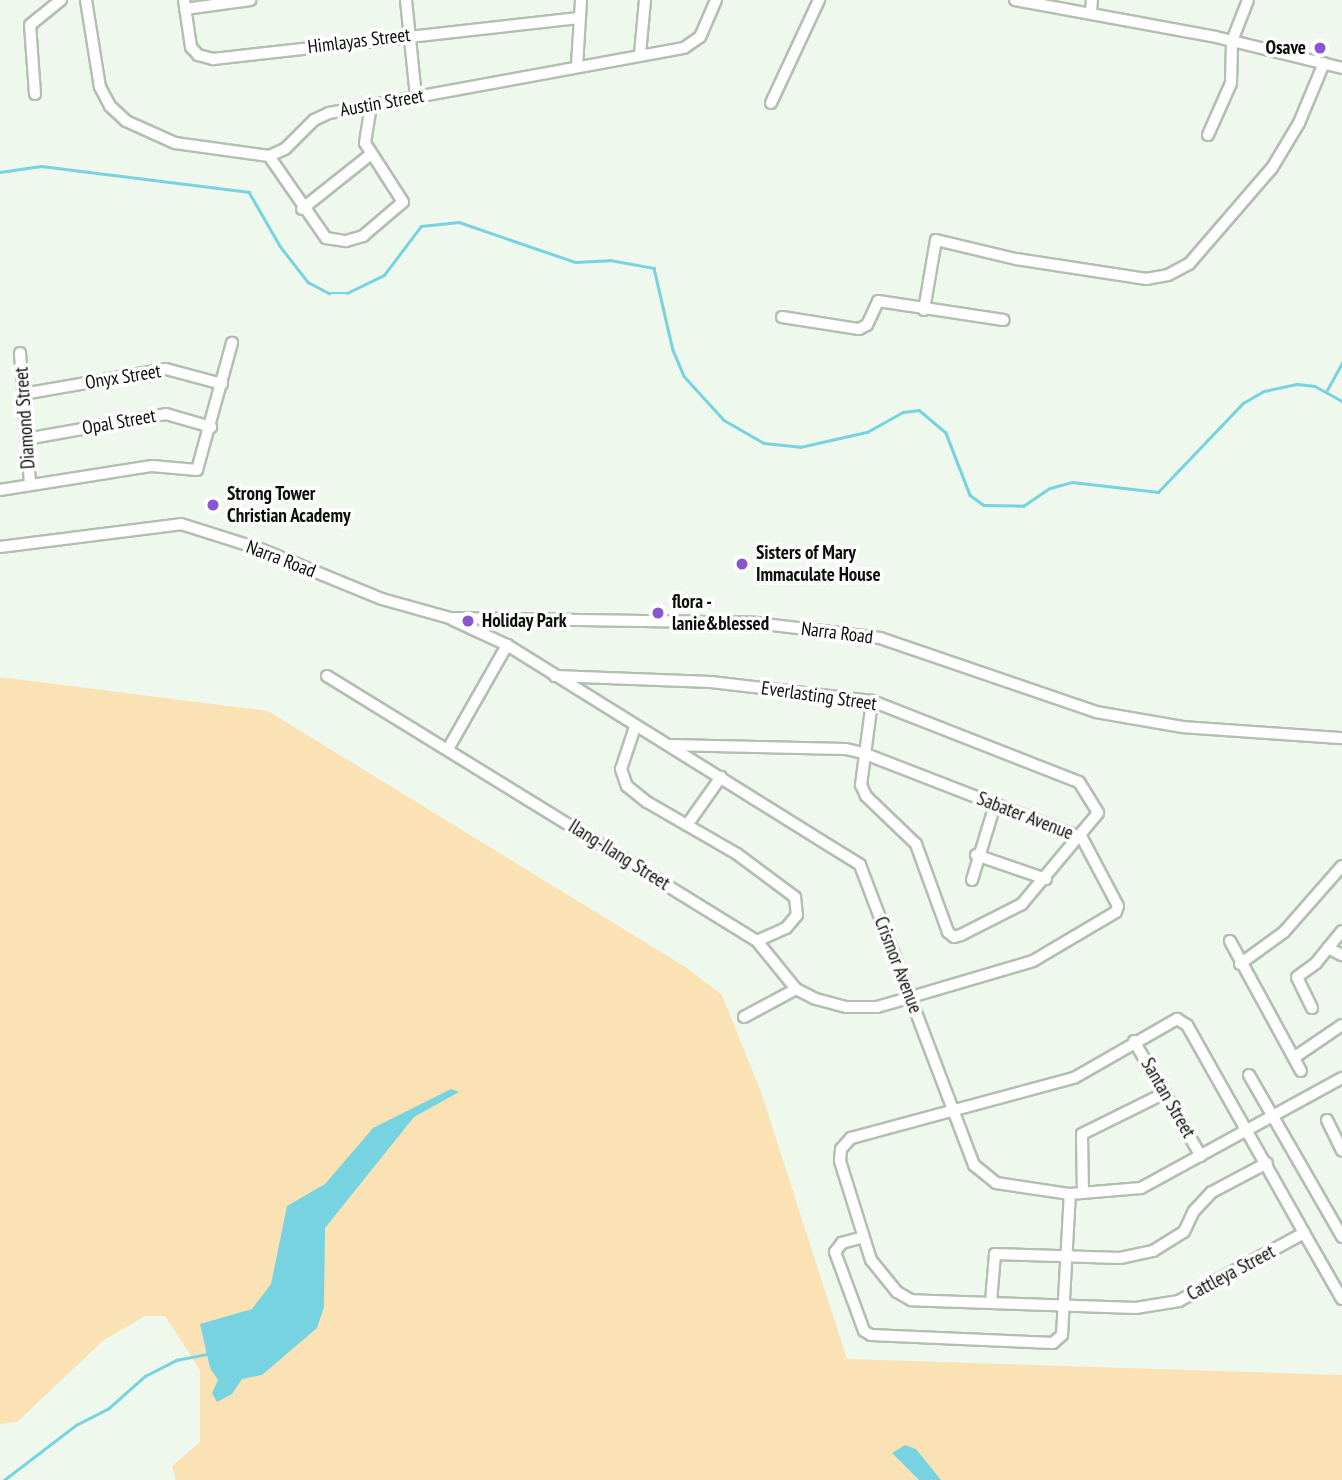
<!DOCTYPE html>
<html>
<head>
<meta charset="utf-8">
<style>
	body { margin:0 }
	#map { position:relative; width:1342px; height:1480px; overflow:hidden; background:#eef8ed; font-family:"PT Sans Narrow",sans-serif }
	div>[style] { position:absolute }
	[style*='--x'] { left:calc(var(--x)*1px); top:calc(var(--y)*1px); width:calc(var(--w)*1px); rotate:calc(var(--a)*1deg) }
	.green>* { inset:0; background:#fbe2b5 }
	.water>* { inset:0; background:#77d3df }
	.stream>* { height:2.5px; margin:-1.25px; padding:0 1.25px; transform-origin:1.25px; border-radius:1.25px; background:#77d3df }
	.roads { filter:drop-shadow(2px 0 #b4beb3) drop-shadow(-2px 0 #b4beb3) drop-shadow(0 2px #b4beb3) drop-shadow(0 -2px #b4beb3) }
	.minor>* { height:10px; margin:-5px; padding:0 5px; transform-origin:5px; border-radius:5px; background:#fff }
	.dots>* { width:19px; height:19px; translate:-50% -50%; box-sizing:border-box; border:4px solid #fff; border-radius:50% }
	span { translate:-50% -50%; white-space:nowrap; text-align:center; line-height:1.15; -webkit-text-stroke:7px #fff; paint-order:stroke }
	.street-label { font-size:19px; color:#0b0e0a }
	.poi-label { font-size:19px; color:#0b0e0a; font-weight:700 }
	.right { translate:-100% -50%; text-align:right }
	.left { translate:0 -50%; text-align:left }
</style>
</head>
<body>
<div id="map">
	<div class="green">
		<div style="clip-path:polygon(0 677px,268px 711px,687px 968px,722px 995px,761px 1092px,847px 1359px,1342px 1375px,1342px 1480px,176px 1480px,172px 1466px,200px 1442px,200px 1370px,165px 1316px,145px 1316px,104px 1340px,17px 1422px,0 1424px)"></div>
	</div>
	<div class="water">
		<div style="clip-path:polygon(451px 1089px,459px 1092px,414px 1117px,325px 1228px,324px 1307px,317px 1328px,262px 1375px,242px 1379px,232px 1394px,217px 1402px,212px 1393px,218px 1380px,210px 1368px,200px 1324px,252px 1309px,271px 1284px,287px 1206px,325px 1184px,373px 1128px)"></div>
		<div style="clip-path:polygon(905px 1445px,916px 1449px,941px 1480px,919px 1480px,892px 1453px)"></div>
	</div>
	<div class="stream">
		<div style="--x:0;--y:172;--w:41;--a:-8.3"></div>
		<div style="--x:41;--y:166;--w:210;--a:7.1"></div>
		<div style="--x:249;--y:192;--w:62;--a:60.1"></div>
		<div style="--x:280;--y:246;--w:46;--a:52.1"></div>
		<div style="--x:308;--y:282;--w:24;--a:28"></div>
		<div style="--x:329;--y:293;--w:18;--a:0"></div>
		<div style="--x:347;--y:293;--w:41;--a:-25.9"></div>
		<div style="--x:384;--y:275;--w:61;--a:-52.9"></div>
		<div style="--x:421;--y:226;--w:38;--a:-6"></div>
		<div style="--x:459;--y:222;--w:123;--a:19"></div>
		<div style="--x:575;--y:262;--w:35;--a:-3"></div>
		<div style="--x:610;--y:260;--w:45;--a:10.3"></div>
		<div style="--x:654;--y:268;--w:84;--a:77"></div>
		<div style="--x:673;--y:350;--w:28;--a:67"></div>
		<div style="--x:684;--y:376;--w:59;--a:47.7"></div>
		<div style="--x:724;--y:420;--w:46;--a:29.9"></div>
		<div style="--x:764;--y:443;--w:36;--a:6"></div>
		<div style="--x:800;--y:447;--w:69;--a:-12.6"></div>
		<div style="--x:867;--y:432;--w:41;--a:-29.1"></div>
		<div style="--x:903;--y:412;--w:16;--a:-7"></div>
		<div style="--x:919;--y:410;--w:35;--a:40"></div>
		<div style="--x:946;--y:433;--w:66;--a:68.8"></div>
		<div style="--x:970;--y:495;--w:17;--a:36"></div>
		<div style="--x:984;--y:505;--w:39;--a:1"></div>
		<div style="--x:1023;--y:506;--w:32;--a:-34"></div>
		<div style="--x:1050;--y:488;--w:23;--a:-15"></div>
		<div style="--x:1072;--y:482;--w:87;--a:6.6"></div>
		<div style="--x:1158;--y:492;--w:123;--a:-46.3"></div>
		<div style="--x:1243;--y:403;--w:24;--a:-30"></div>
		<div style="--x:1264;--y:391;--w:34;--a:-12"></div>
		<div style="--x:1297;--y:384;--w:18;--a:6"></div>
		<div style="--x:1315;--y:386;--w:31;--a:29"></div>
		<div style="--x:1327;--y:390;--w:31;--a:-61"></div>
		<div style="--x:4;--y:1480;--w:91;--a:-37.4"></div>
		<div style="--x:76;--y:1425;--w:37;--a:-27"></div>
		<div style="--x:109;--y:1408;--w:48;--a:-41.6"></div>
		<div style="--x:145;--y:1376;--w:35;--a:-27"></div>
		<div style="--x:176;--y:1360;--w:33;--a:-11"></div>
	</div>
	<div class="roads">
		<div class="minor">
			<div style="--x:86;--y:0;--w:88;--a:80.9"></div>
			<div style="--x:100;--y:87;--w:21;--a:62"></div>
			<div style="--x:110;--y:106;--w:22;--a:43"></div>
			<div style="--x:126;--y:121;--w:54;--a:24.2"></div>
			<div style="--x:175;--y:143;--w:95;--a:7.9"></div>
			<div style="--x:269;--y:156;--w:17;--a:-24"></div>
			<div style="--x:285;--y:149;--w:41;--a:-45"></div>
			<div style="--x:314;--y:120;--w:17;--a:-25"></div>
			<div style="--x:329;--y:113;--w:361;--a:-10.4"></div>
			<div style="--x:684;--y:48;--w:19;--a:-35"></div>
			<div style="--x:700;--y:37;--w:40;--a:-66.6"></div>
			<div style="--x:184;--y:0;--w:48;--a:81.5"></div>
			<div style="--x:191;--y:47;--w:11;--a:49"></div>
			<div style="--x:198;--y:55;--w:16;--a:15"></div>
			<div style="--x:213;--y:59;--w:368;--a:-6.4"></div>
			<div style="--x:406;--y:0;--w:98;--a:84.1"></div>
			<div style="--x:1015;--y:0;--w:204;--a:10.4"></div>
			<div style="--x:1216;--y:37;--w:130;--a:13.8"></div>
			<div style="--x:185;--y:9;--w:66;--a:-7.9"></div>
			<div style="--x:1091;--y:11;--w:11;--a:-85"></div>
			<div style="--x:640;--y:54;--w:54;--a:-84.7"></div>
			<div style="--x:577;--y:66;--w:66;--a:-86.5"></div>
			<div style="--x:35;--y:94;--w:69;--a:-94.1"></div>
			<div style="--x:30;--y:25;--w:40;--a:-39"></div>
			<div style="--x:771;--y:103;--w:114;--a:-65"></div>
			<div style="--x:1208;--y:135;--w:57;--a:-66.1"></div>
			<div style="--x:1231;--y:83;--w:42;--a:-88.6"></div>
			<div style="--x:1232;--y:41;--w:44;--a:-68.7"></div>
			<div style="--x:269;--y:156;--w:100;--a:55.2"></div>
			<div style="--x:326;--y:238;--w:20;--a:9"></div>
			<div style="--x:346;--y:241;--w:18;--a:-16"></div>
			<div style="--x:363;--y:236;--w:52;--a:-40.4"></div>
			<div style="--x:403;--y:202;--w:70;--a:-122.8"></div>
			<div style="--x:365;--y:143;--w:38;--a:-81"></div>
			<div style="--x:302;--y:209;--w:87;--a:-38.5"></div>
			<div style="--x:924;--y:310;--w:71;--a:-80.3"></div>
			<div style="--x:936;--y:240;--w:82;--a:13.4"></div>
			<div style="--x:1016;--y:259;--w:132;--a:8.7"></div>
			<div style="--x:1146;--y:279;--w:22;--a:-10"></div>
			<div style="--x:1168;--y:275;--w:24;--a:-28"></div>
			<div style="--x:1189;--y:264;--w:127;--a:-49.2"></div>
			<div style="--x:1272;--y:168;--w:52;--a:-59"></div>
			<div style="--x:1299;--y:123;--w:65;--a:-67.4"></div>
			<div style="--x:782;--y:317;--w:78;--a:8.9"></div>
			<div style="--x:859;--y:329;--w:9;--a:-27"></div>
			<div style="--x:867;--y:325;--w:26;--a:-65"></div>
			<div style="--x:878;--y:301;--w:127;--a:8.6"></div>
			<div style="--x:20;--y:353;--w:130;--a:85.6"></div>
			<div style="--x:23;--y:394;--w:145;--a:-9.9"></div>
			<div style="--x:166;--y:369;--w:58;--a:15"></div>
			<div style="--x:26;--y:439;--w:142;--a:-10.1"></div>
			<div style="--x:166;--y:414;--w:47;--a:16.1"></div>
			<div style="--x:0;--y:490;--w:154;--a:-9"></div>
			<div style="--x:152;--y:466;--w:45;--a:5.1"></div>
			<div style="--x:197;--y:470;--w:132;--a:-74.6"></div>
			<div style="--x:0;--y:547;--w:182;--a:-7.2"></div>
			<div style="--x:181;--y:524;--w:83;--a:17.6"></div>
			<div style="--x:260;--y:549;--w:132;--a:22.3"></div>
			<div style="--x:382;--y:599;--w:71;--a:15.6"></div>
			<div style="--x:450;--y:618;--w:306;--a:0.9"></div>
			<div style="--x:756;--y:623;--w:125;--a:6.9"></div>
			<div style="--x:880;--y:638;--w:228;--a:18.9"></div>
			<div style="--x:1096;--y:712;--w:88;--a:9.8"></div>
			<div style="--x:1183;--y:727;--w:159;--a:4"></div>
			<div style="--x:453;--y:620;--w:60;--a:24.8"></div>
			<div style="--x:507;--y:645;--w:416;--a:31.9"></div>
			<div style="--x:860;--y:865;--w:321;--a:69.2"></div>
			<div style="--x:974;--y:1165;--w:28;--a:39"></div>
			<div style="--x:996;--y:1183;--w:75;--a:8.5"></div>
			<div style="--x:1070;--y:1194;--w:71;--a:-4.8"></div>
			<div style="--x:1141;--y:1188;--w:229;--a:-28.7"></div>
			<div style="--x:327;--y:676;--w:505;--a:31.64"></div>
			<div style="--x:757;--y:941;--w:62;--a:50.9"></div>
			<div style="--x:796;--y:989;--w:22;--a:27"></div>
			<div style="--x:816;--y:999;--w:31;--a:15"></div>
			<div style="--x:846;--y:1007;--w:31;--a:0"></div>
			<div style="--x:877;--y:1007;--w:35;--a:-16"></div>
			<div style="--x:911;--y:997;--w:127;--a:-16.4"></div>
			<div style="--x:1033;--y:961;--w:96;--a:-30.6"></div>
			<div style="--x:1116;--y:912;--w:6;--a:-72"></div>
			<div style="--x:1118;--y:906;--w:77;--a:-117.9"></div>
			<div style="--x:1082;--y:838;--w:235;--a:-158.8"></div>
			<div style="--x:863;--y:753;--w:18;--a:-167"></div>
			<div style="--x:845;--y:749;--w:176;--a:-178.7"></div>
			<div style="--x:555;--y:676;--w:156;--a:2.2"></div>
			<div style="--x:711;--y:682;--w:162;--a:6.7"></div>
			<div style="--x:872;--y:701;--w:222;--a:21.4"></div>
			<div style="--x:1079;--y:782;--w:36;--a:58"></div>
			<div style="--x:1098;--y:813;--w:119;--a:129.9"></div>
			<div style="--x:1022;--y:904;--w:68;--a:153.1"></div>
			<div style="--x:961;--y:935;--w:7;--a:164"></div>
			<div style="--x:954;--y:937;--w:8;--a:-140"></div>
			<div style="--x:948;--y:932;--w:94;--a:-110"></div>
			<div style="--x:916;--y:844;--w:69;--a:-136.2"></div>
			<div style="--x:866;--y:796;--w:12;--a:-114"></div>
			<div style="--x:861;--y:785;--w:85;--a:-82.5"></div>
			<div style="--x:635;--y:727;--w:44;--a:108.4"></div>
			<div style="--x:621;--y:769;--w:18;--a:71"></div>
			<div style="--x:627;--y:786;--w:26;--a:39"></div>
			<div style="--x:647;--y:802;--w:104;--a:30"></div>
			<div style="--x:737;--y:854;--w:72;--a:36.6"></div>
			<div style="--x:795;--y:897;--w:18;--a:84"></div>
			<div style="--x:797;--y:915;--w:17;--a:130"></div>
			<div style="--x:786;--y:928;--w:32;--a:156"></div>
			<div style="--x:448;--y:749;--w:120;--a:-60.4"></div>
			<div style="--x:687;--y:825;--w:59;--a:-54.7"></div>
			<div style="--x:976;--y:855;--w:74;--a:18.9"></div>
			<div style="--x:972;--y:880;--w:78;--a:-73"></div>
			<div style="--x:1230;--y:941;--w:148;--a:61.4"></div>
			<div style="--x:1328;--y:948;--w:16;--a:27"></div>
			<div style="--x:1240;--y:964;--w:54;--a:-36"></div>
			<div style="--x:1284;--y:932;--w:88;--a:-48.7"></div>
			<div style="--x:1312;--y:1008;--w:34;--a:-116"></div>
			<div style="--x:1297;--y:977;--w:24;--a:-36"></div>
			<div style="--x:1316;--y:963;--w:41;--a:-50.9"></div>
			<div style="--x:744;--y:1017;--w:59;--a:-28.3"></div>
			<div style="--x:1177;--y:1019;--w:12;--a:31"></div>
			<div style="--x:1187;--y:1025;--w:239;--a:60.6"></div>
			<div style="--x:1304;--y:1233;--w:142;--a:151.5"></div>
			<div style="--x:1179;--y:1301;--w:44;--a:170.8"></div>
			<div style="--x:1136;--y:1308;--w:225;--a:-178"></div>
			<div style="--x:911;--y:1300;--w:16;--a:-150"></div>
			<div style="--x:897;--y:1292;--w:41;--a:-129.1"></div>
			<div style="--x:871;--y:1260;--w:104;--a:-107.4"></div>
			<div style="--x:840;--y:1161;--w:12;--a:-85"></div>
			<div style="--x:841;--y:1149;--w:15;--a:-48"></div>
			<div style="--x:851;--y:1138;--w:231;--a:-15.1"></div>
			<div style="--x:1074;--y:1078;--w:119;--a:-29.8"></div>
			<div style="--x:1134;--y:1041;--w:133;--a:59.8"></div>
			<div style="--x:1295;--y:1057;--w:57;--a:-34.2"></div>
			<div style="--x:1249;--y:1075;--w:187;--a:60.1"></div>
			<div style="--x:1327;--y:1120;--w:34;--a:64"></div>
			<div style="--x:1083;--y:1193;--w:59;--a:-91"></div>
			<div style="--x:1082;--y:1134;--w:93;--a:-26.3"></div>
			<div style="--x:1304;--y:1233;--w:76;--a:60.1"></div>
			<div style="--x:864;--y:1237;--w:23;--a:165"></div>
			<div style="--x:842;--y:1243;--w:11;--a:128"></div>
			<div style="--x:835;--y:1252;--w:84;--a:69.8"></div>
			<div style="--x:864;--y:1331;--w:8;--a:30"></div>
			<div style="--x:871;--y:1335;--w:182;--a:2.5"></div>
			<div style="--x:1053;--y:1343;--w:12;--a:-42"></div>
			<div style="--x:1062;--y:1335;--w:141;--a:-86.8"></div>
			<div style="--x:991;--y:1302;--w:48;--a:-85.2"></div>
			<div style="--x:995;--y:1254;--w:125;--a:1.8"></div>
			<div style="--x:1120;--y:1258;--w:34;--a:-12"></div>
			<div style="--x:1153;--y:1251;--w:36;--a:-32"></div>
			<div style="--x:1184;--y:1232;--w:23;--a:-65"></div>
			<div style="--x:1194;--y:1211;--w:26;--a:-47"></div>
			<div style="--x:1212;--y:1192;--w:62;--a:-27.8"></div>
		</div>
	</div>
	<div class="dots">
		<div style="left:1320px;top:48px;background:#8856ce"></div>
		<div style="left:213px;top:505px;background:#8856ce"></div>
		<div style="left:742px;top:564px;background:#8856ce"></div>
		<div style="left:658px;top:613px;background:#8856ce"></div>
		<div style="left:468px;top:621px;background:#8856ce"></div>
	</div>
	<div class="street-label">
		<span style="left:359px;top:41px;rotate:-7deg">Himlayas Street</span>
		<span style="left:382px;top:103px;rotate:-10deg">Austin Street</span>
		<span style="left:123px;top:377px;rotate:-9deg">Onyx Street</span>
		<span style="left:25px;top:418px;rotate:-94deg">Diamond Street</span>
		<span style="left:119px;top:422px;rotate:-10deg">Opal Street</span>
		<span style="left:281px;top:559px;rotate:21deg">Narra Road</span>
		<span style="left:837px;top:633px;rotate:7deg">Narra Road</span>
		<span style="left:819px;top:696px;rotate:8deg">Everlasting Street</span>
		<span style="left:1025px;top:816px;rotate:21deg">Sabater Avenue</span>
		<span style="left:619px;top:855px;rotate:32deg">Ilang-Ilang Street</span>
		<span style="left:898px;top:965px;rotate:69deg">Crismor Avenue</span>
		<span style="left:1168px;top:1098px;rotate:60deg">Santan Street</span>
		<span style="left:1231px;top:1273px;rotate:-28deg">Cattleya Street</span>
	</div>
	<div class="poi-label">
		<span class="right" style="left:1306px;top:48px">Osave</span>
		<span class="left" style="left:227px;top:505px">Strong Tower<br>Christian Academy</span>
		<span class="left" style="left:756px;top:564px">Sisters of Mary<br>Immaculate House</span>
		<span class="left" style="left:672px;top:613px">flora -<br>lanie&amp;blessed</span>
		<span class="left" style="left:482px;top:621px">Holiday Park</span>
	</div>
</div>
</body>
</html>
